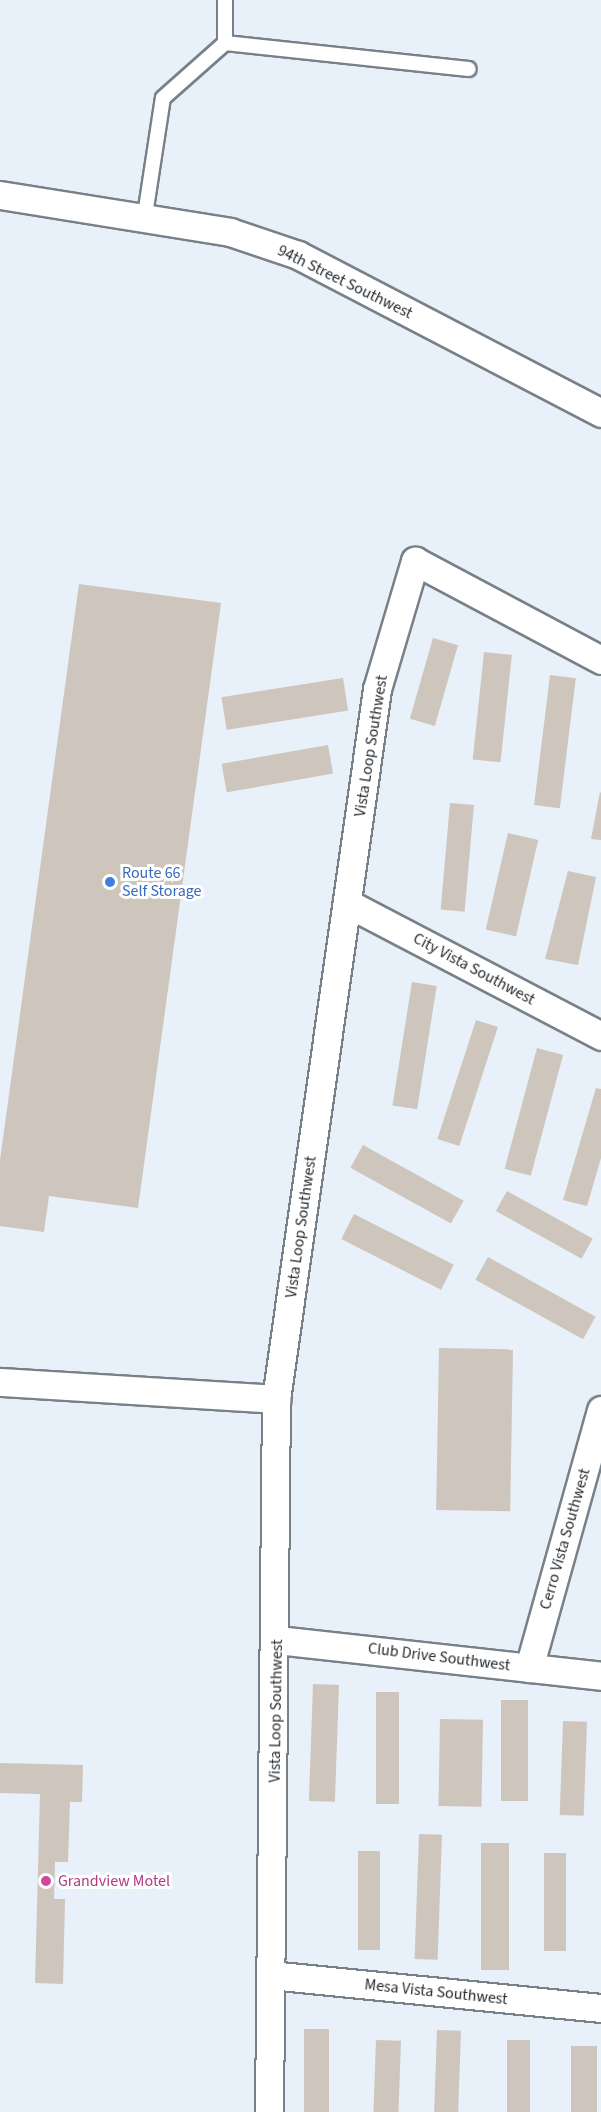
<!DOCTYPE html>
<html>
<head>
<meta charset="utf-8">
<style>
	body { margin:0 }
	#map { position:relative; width:601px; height:2112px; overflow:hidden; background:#e8f0f9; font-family:"Source Sans 3",sans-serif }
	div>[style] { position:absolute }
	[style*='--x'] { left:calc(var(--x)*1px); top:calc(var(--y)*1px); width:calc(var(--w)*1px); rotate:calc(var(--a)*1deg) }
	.building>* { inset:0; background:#cec5bd; transform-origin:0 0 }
	.roads { filter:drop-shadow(2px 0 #788088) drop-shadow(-2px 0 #788088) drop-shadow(0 2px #788088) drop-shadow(0 -2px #788088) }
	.service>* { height:14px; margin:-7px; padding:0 7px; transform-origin:7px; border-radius:7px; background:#fff }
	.minor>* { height:27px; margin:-13.5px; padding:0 13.5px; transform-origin:13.5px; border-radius:13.5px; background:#fff }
	.dots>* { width:16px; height:16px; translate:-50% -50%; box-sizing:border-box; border:3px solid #fff; border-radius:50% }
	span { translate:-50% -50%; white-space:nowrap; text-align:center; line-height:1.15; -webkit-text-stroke:6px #fff; paint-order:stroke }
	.street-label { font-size:16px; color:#262a2d }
	.shop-label { font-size:16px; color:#366cbe }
	.left { translate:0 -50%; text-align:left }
	.hotel-label { font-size:16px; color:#b23c85 }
</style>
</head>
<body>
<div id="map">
	<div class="building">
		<div style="clip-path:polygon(79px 584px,221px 603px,138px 1208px,49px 1196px,44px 1232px,0 1226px,0 1160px)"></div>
		<div style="left:433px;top:638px;width:26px;height:84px;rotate:16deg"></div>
		<div style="left:484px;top:652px;width:28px;height:108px;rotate:6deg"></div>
		<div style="left:550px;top:675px;width:26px;height:131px;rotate:7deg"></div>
		<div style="left:343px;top:678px;width:33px;height:123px;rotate:81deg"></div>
		<div style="left:328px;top:745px;width:29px;height:108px;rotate:80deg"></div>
		<div style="clip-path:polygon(600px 792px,601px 793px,601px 840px,591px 839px)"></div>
		<div style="left:450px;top:803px;width:24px;height:107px;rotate:5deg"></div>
		<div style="left:508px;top:833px;width:31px;height:99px;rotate:13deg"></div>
		<div style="clip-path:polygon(568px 871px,596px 877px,578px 965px,545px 959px)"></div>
		<div style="left:412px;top:982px;width:25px;height:125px;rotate:9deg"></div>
		<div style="left:476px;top:1020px;width:23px;height:125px;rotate:18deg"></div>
		<div style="left:537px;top:1048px;width:27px;height:125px;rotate:15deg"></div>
		<div style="clip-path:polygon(596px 1088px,601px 1089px,601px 1158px,587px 1206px,563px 1200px)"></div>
		<div style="left:363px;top:1145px;width:115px;height:26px;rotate:29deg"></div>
		<div style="left:507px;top:1191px;width:98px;height:23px;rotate:29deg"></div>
		<div style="left:354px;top:1214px;width:112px;height:28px;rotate:27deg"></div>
		<div style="left:488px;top:1257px;width:123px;height:26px;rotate:29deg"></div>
		<div style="left:439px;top:1348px;width:74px;height:162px;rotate:1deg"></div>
		<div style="left:313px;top:1684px;width:26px;height:117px;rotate:2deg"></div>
		<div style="left:376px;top:1692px;width:23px;height:112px"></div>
		<div style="left:501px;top:1700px;width:27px;height:101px"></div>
		<div style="left:440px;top:1719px;width:43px;height:87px;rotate:1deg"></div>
		<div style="left:563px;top:1721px;width:24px;height:94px;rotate:2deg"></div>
		<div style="clip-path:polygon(0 1763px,83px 1765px,82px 1802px,70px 1802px,68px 1862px,55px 1862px,54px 1899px,65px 1899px,63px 1984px,35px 1983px,40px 1794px,0 1793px)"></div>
		<div style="left:419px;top:1834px;width:23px;height:125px;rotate:2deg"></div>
		<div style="left:481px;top:1843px;width:28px;height:127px"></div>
		<div style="left:358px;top:1851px;width:22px;height:99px"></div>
		<div style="left:544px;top:1853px;width:22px;height:98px"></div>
		<div style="left:304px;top:2029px;width:25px;height:83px"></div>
		<div style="left:437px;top:2030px;width:24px;height:82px;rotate:2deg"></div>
		<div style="left:376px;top:2040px;width:25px;height:72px;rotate:2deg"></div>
		<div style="left:507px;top:2040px;width:23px;height:72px"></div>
		<div style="left:571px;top:2046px;width:26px;height:66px"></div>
	</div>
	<div class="roads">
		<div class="service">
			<div style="--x:225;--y:43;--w:245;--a:6.1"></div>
			<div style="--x:145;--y:215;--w:118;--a:-81.3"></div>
			<div style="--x:163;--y:98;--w:83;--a:-41.6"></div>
			<div style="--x:225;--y:43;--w:43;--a:-90"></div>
		</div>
		<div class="minor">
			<div style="--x:0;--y:195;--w:233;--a:9.1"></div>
			<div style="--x:230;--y:232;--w:72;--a:18.7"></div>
			<div style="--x:298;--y:255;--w:342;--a:27.5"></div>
			<div style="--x:347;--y:903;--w:287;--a:27.6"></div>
			<div style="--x:0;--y:1382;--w:277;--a:3.5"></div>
			<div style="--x:277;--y:1640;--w:326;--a:6.3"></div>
			<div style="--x:529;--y:1668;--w:268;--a:-74.4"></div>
			<div style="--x:270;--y:1975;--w:333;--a:5.7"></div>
			<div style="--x:269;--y:2112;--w:713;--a:-89.44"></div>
			<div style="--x:276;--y:1399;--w:717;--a:-81.9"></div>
			<div style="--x:377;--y:689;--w:134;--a:-73.5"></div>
			<div style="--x:415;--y:561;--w:211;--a:28"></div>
		</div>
	</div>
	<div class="dots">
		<div style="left:110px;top:882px;background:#3f7fe0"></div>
		<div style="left:46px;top:1881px;background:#d1479c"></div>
	</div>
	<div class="street-label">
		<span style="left:345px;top:282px;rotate:26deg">94th Street Southwest</span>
		<span style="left:371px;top:746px;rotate:-81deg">Vista Loop Southwest</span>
		<span style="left:474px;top:969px;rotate:28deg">City Vista Southwest</span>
		<span style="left:301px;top:1227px;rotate:-82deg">Vista Loop Southwest</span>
		<span style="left:565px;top:1539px;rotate:-74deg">Cerro Vista Southwest</span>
		<span style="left:439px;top:1657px;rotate:7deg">Club Drive Southwest</span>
		<span style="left:276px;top:1711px;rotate:-89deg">Vista Loop Southwest</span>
		<span style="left:436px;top:1992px;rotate:6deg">Mesa Vista Southwest</span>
	</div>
	<div class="shop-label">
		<span class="left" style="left:122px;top:882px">Route 66<br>Self Storage</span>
	</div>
	<div class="hotel-label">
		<span class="left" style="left:58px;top:1881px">Grandview Motel</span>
	</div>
</div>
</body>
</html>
